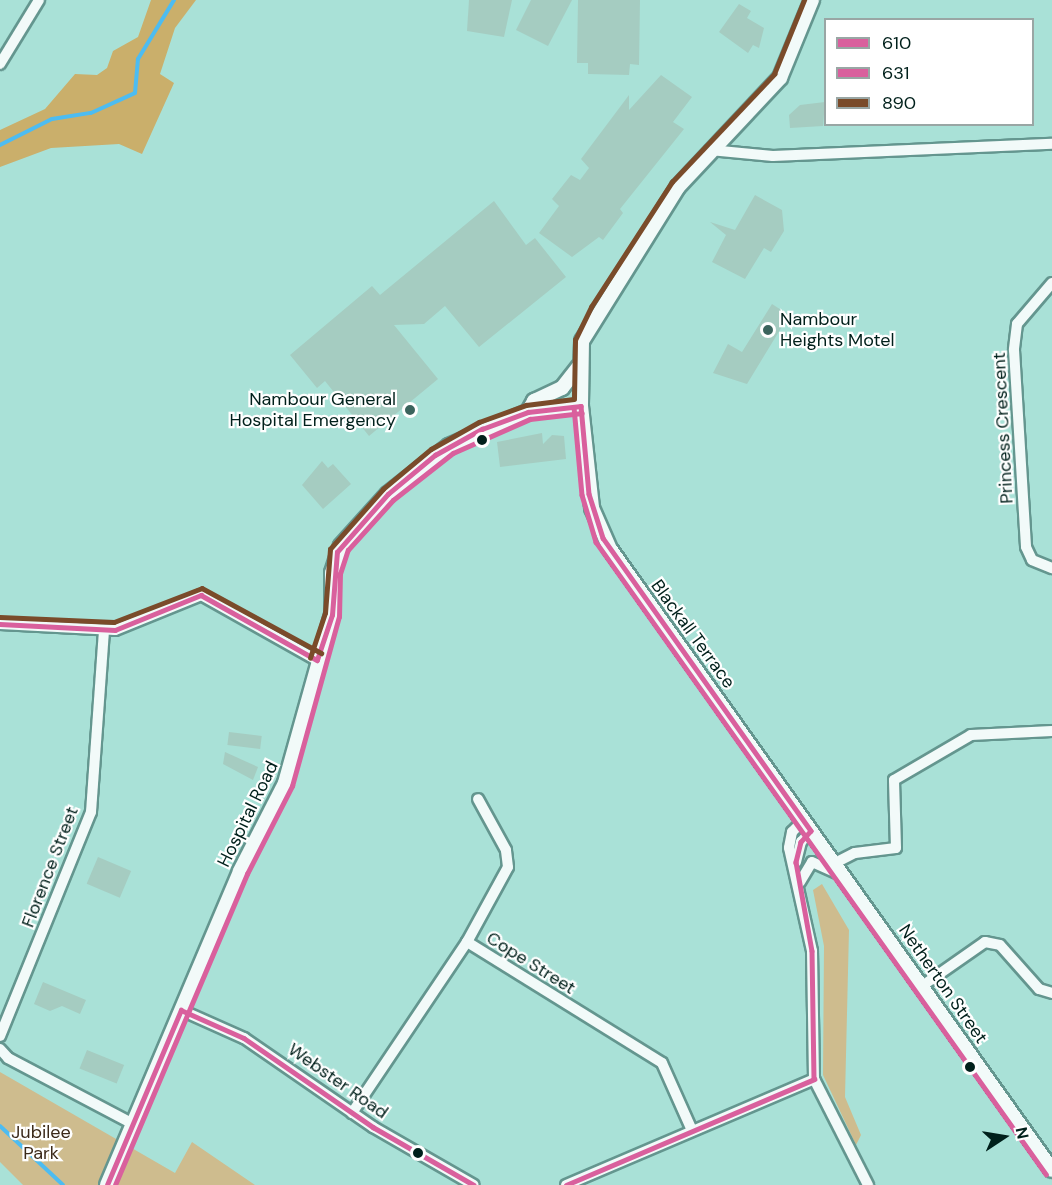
<!DOCTYPE html>
<html>
<head>
<meta charset="utf-8">
<style>
	body { margin:0 }
	#map { position:relative; width:1052px; height:1185px; overflow:hidden; background:#a9e1d7; font-family:"DM Sans",sans-serif }
	div>[style] { position:absolute }
	[style*='--x'] { left:calc(var(--x)*1px); top:calc(var(--y)*1px); width:calc(var(--w)*1px); rotate:calc(var(--a)*1deg) }
	.green>* { inset:0; background:#cebc8e }
	.forest>* { inset:0; background:#caaf6b }
	.stream>* { height:4px; margin:-2px; padding:0 2px; transform-origin:2px; border-radius:2px; background:#4dbcf1 }
	.building>* { inset:0; background:#a5ccc1; transform-origin:0 0 }
	.roads { filter:drop-shadow(2px 0 #64968f) drop-shadow(-2px 0 #64968f) drop-shadow(0 2px #64968f) drop-shadow(0 -2px #64968f) }
	.street>* { height:10px; margin:-5px; padding:0 5px; transform-origin:5px; border-radius:5px; background:#f2faf9 }
	.secondary>* { height:14px; margin:-7px; padding:0 7px; transform-origin:7px; border-radius:7px; background:#f2faf9 }
	.bus-1>* { height:4.5px; margin:-2.25px; padding:0 2.25px; transform-origin:2.25px; border-radius:2.25px; background:#d9609d }
	.bus-2>* { height:4.5px; margin:-2.25px; padding:0 2.25px; transform-origin:2.25px; border-radius:2.25px; background:#d9609d }
	.bus-3>* { height:4.5px; margin:-2.25px; padding:0 2.25px; transform-origin:2.25px; border-radius:2.25px; background:#7a4b2a }
	.dots>* { width:16px; height:16px; translate:-50% -50%; box-sizing:border-box; border:3px solid #fff; border-radius:50% }
	span { translate:-50% -50%; white-space:nowrap; text-align:center; line-height:1.15; -webkit-text-stroke:4.5px #fff; paint-order:stroke }
	.poi-label { font-size:18px; color:#00201b }
	.left { translate:0 -50%; text-align:left }
	.right { translate:-100% -50%; text-align:right }
	.street-label { font-size:18px; color:#00201b }
	.park-label { font-size:18px; color:#3b2919 }
	.legend { position:absolute; left:824px; top:18px; width:210px; height:108px; box-sizing:border-box; background:#fff; border:2px solid #99a6a4; margin:0; padding:8px 10px; list-style:none; font-size:18px; color:#00201b }
	.legend li { display:flex; align-items:center; gap:12px; height:30px }
	.legend b { width:30px; border:2px solid #99a6a4 }
	.north { position:absolute; left:974px; top:1107px; width:60px; height:60px; -webkit-text-stroke:4px #fff; paint-order:stroke; rotate:78deg; font-size:16px; font-weight:700; line-height:24px; text-align:center; color:#00201b }
	.north::after { content:''; display:block; margin:auto; width:21px; height:27px; background:#00201b; clip-path:polygon(50% 0,100% 100%,50% 72%,0 100%) }
</style>
</head>
<body>
<div id="map">
	<div class="green">
		<div style="clip-path:polygon(822px 884px,849px 930px,845px 1097px,861px 1135px,856px 1145px,823px 1075px,824px 946px,813px 890px)"></div>
		<div style="clip-path:polygon(0 1072px,175px 1173px,192px 1142px,255px 1185px,23px 1185px,0 1162px)"></div>
	</div>
	<div class="forest">
		<div style="clip-path:polygon(151px 0,196px 0,175px 28px,160px 74px,174px 83px,142px 154px,119px 144px,51px 148px,0 167px,0 130px,45px 109px,75px 74px,97px 75px,107px 68px,113px 51px,138px 37px)"></div>
	</div>
	<div class="stream">
		<div style="--x:0;--y:145;--w:58;--a:-26.6"></div>
		<div style="--x:52;--y:119;--w:39;--a:-9"></div>
		<div style="--x:91;--y:113;--w:48;--a:-24.4"></div>
		<div style="--x:135;--y:93;--w:34;--a:-85"></div>
		<div style="--x:138;--y:59;--w:69;--a:-58.6"></div>
		<div style="--x:0;--y:1126;--w:86;--a:43.1"></div>
	</div>
	<div class="building">
		<div style="clip-path:polygon(469px 0,512px 0,504px 37px,467px 31px)"></div>
		<div style="clip-path:polygon(531px 0,572px 0,548px 46px,516px 30px)"></div>
		<div style="clip-path:polygon(578px 0,640px 0,639px 65px,630px 64px,629px 75px,588px 74px,588px 63px,577px 63px)"></div>
		<div style="clip-path:polygon(739px 4px,751px 11px,747px 18px,764px 28px,759px 48px,753px 45px,748px 53px,719px 32px)"></div>
		<div style="clip-path:polygon(661px 75px,692px 97px,673px 122px,684px 129px,620px 209px,623px 213px,603px 240px,599px 237px,572px 257px,539px 233px,559px 206px,552px 199px,571px 175px,580px 180px,589px 168px,581px 159px,629px 95px,629px 110px)"></div>
		<div style="clip-path:polygon(825px 102px,823px 126px,790px 128px,789px 115px,800px 105px)"></div>
		<div style="clip-path:polygon(755px 195px,782px 210px,784px 231px,771px 252px,764px 248px,745px 279px,712px 262px,726px 235px,710px 222px,735px 230px)"></div>
		<div style="clip-path:polygon(494px 201px,526px 245px,535px 238px,566px 277px,479px 347px,445px 306px,424px 324px,394px 325px,438px 379px,369px 436px,325px 381px,317px 388px,290px 355px,372px 286px,380px 295px)"></div>
		<div style="clip-path:polygon(772px 304px,789px 315px,747px 384px,713px 373px,728px 344px,742px 352px)"></div>
		<div style="clip-path:polygon(542px 433px,543px 444px,552px 435px,564px 436px,566px 459px,500px 467px,497px 442px)"></div>
		<div style="clip-path:polygon(322px 461px,328px 468px,333px 464px,351px 484px,323px 509px,302px 485px)"></div>
		<div style="left:229px;top:732px;width:33px;height:13px;rotate:7deg"></div>
		<div style="clip-path:polygon(225px 752px,258px 767px,253px 780px,223px 764px)"></div>
		<div style="left:98px;top:857px;width:36px;height:29px;rotate:23deg"></div>
		<div style="clip-path:polygon(43px 982px,86px 1000px,80px 1014px,62px 1006px,50px 1011px,34px 1004px)"></div>
		<div style="left:87px;top:1050px;width:40px;height:20px;rotate:22deg"></div>
	</div>
	<div class="roads">
		<div class="street">
			<div style="--x:0;--y:64;--w:75;--a:-58.6"></div>
			<div style="--x:710;--y:150;--w:63;--a:5.4"></div>
			<div style="--x:773;--y:156;--w:279;--a:-2.5"></div>
			<div style="--x:1052;--y:283;--w:54;--a:130.5"></div>
			<div style="--x:1017;--y:324;--w:26;--a:97"></div>
			<div style="--x:1014;--y:350;--w:197;--a:86.5"></div>
			<div style="--x:1026;--y:547;--w:14;--a:65"></div>
			<div style="--x:1032;--y:560;--w:22;--a:22"></div>
			<div style="--x:0;--y:624;--w:115;--a:3"></div>
			<div style="--x:115;--y:630;--w:93;--a:-22.1"></div>
			<div style="--x:201;--y:595;--w:133;--a:29.3"></div>
			<div style="--x:804;--y:820;--w:17;--a:135"></div>
			<div style="--x:792;--y:832;--w:16;--a:101"></div>
			<div style="--x:789;--y:848;--w:106;--a:77.4"></div>
			<div style="--x:812;--y:951;--w:128;--a:89.1"></div>
			<div style="--x:814;--y:1079;--w:119;--a:63"></div>
			<div style="--x:796;--y:862;--w:21;--a:-76"></div>
			<div style="--x:801;--y:842;--w:15;--a:-48"></div>
			<div style="--x:835;--y:863;--w:22;--a:-27"></div>
			<div style="--x:855;--y:853;--w:41;--a:-7"></div>
			<div style="--x:896;--y:848;--w:68;--a:-91.7"></div>
			<div style="--x:894;--y:780;--w:89;--a:-30.3"></div>
			<div style="--x:971;--y:735;--w:81;--a:-2.8"></div>
			<div style="--x:800;--y:882;--w:23;--a:-59"></div>
			<div style="--x:812;--y:862;--w:27;--a:24"></div>
			<div style="--x:467;--y:942;--w:229;--a:31.8"></div>
			<div style="--x:662;--y:1063;--w:71;--a:66"></div>
			<div style="--x:922;--y:986;--w:77;--a:-34.9"></div>
			<div style="--x:985;--y:942;--w:15;--a:11"></div>
			<div style="--x:1000;--y:945;--w:59;--a:48.4"></div>
			<div style="--x:1039;--y:989;--w:14;--a:17"></div>
			<div style="--x:181;--y:1010;--w:69;--a:24"></div>
			<div style="--x:244;--y:1038;--w:157;--a:34.6"></div>
			<div style="--x:373;--y:1127;--w:116;--a:29.9"></div>
			<div style="--x:0;--y:1036;--w:242;--a:-67.9"></div>
			<div style="--x:91;--y:812;--w:182;--a:-85.9"></div>
			<div style="--x:0;--y:1049;--w:12;--a:48"></div>
			<div style="--x:8;--y:1058;--w:141;--a:27.8"></div>
			<div style="--x:352;--y:1113;--w:206;--a:-56.1"></div>
			<div style="--x:467;--y:942;--w:85;--a:-61.3"></div>
			<div style="--x:508;--y:867;--w:17;--a:-97"></div>
			<div style="--x:506;--y:850;--w:58;--a:-118.8"></div>
			<div style="--x:566;--y:1185;--w:270;--a:-23.1"></div>
		</div>
		<div class="secondary">
			<div style="--x:812;--y:0;--w:84;--a:112.3"></div>
			<div style="--x:780;--y:78;--w:149;--a:133.1"></div>
			<div style="--x:678;--y:187;--w:181;--a:121.9"></div>
			<div style="--x:582;--y:341;--w:65;--a:90.9"></div>
			<div style="--x:581;--y:406;--w:103;--a:83.8"></div>
			<div style="--x:592;--y:508;--w:45;--a:66.3"></div>
			<div style="--x:610;--y:549;--w:762;--a:54.56"></div>
			<div style="--x:528;--y:412;--w:13;--a:-61"></div>
			<div style="--x:534;--y:401;--w:31;--a:-25"></div>
			<div style="--x:562;--y:388;--w:28;--a:-52"></div>
			<div style="--x:107;--y:1185;--w:341;--a:-67"></div>
			<div style="--x:240;--y:871;--w:99;--a:-62.9"></div>
			<div style="--x:285;--y:783;--w:174;--a:-74.4"></div>
			<div style="--x:332;--y:615;--w:42;--a:-90"></div>
			<div style="--x:332;--y:573;--w:28;--a:-72"></div>
			<div style="--x:341;--y:546;--w:70;--a:-47.9"></div>
			<div style="--x:388;--y:494;--w:78;--a:-38.2"></div>
			<div style="--x:449;--y:446;--w:86;--a:-23.3"></div>
			<div style="--x:528;--y:412;--w:53;--a:-6.5"></div>
		</div>
	</div>
	<div class="bus-1">
		<div style="--x:581;--y:406;--w:88;--a:84.8"></div>
		<div style="--x:589;--y:494;--w:46;--a:72.3"></div>
		<div style="--x:603;--y:538;--w:359;--a:54.6"></div>
		<div style="--x:811;--y:831;--w:15;--a:132"></div>
		<div style="--x:801;--y:842;--w:21;--a:104"></div>
		<div style="--x:796;--y:862;--w:90;--a:79.8"></div>
		<div style="--x:812;--y:951;--w:128;--a:89.1"></div>
		<div style="--x:0;--y:624;--w:115;--a:3"></div>
		<div style="--x:115;--y:630;--w:93;--a:-22.1"></div>
		<div style="--x:201;--y:595;--w:133;--a:29.3"></div>
		<div style="--x:317;--y:660;--w:47;--a:-71.6"></div>
		<div style="--x:332;--y:615;--w:63;--a:-85.5"></div>
		<div style="--x:337;--y:552;--w:77;--a:-48.7"></div>
		<div style="--x:388;--y:494;--w:61;--a:-39.7"></div>
		<div style="--x:435;--y:455;--w:54;--a:-29"></div>
		<div style="--x:482;--y:429;--w:49;--a:-20.3"></div>
		<div style="--x:528;--y:412;--w:53;--a:-6.5"></div>
		<div style="--x:181;--y:1010;--w:69;--a:24"></div>
		<div style="--x:244;--y:1038;--w:157;--a:34.6"></div>
		<div style="--x:373;--y:1127;--w:116;--a:29.9"></div>
		<div style="--x:107;--y:1185;--w:190;--a:-67.1"></div>
		<div style="--x:566;--y:1185;--w:270;--a:-23.1"></div>
	</div>
	<div class="bus-2">
		<div style="--x:574;--y:407;--w:88;--a:84.8"></div>
		<div style="--x:582;--y:495;--w:49;--a:73.4"></div>
		<div style="--x:596;--y:542;--w:776;--a:54.55"></div>
		<div style="--x:115;--y:1185;--w:338;--a:-67"></div>
		<div style="--x:247;--y:874;--w:99;--a:-62.9"></div>
		<div style="--x:292;--y:786;--w:175;--a:-74.5"></div>
		<div style="--x:339;--y:617;--w:43;--a:-88.7"></div>
		<div style="--x:340;--y:574;--w:25;--a:-72"></div>
		<div style="--x:348;--y:550;--w:67;--a:-48"></div>
		<div style="--x:393;--y:500;--w:76;--a:-38.1"></div>
		<div style="--x:453;--y:453;--w:84;--a:-23.8"></div>
		<div style="--x:530;--y:419;--w:52;--a:-6.6"></div>
	</div>
	<div class="bus-3">
		<div style="--x:0;--y:617;--w:114;--a:2.5"></div>
		<div style="--x:114;--y:622;--w:94;--a:-21.1"></div>
		<div style="--x:202;--y:588;--w:136;--a:28.6"></div>
		<div style="--x:310;--y:658;--w:47;--a:-71.6"></div>
		<div style="--x:325;--y:613;--w:64;--a:-85.5"></div>
		<div style="--x:330;--y:549;--w:80;--a:-48.5"></div>
		<div style="--x:383;--y:489;--w:62;--a:-39.8"></div>
		<div style="--x:431;--y:449;--w:55;--a:-29.4"></div>
		<div style="--x:479;--y:422;--w:50;--a:-19.9"></div>
		<div style="--x:526;--y:405;--w:48;--a:-7.1"></div>
		<div style="--x:574;--y:399;--w:59;--a:-89"></div>
		<div style="--x:575;--y:340;--w:37;--a:-64"></div>
		<div style="--x:591;--y:307;--w:149;--a:-57.1"></div>
		<div style="--x:672;--y:182;--w:149;--a:-46.6"></div>
		<div style="--x:774;--y:74;--w:80;--a:-67.9"></div>
	</div>
	<div class="dots">
		<div style="left:768px;top:330px;background:#3b645d"></div>
		<div style="left:410px;top:410px;background:#3b645d"></div>
		<div style="left:482px;top:440px;background:#00201b"></div>
		<div style="left:970px;top:1067px;background:#00201b"></div>
		<div style="left:418px;top:1153px;background:#00201b"></div>
	</div>
	<div class="poi-label">
		<span class="left" style="left:780px;top:330px">Nambour<br>Heights Motel</span>
		<span class="right" style="left:396px;top:410px">Nambour General<br>Hospital Emergency</span>
	</div>
	<div class="street-label">
		<span style="left:1003px;top:428px;rotate:-93deg">Princess Crescent</span>
		<span style="left:693px;top:634px;rotate:54deg">Blackall Terrace</span>
		<span style="left:248px;top:814px;rotate:-64deg">Hospital Road</span>
		<span style="left:50px;top:867px;rotate:-69deg">Florence Street</span>
		<span style="left:531px;top:963px;rotate:32deg">Cope Street</span>
		<span style="left:943px;top:984px;rotate:55deg">Netherton Street</span>
		<span style="left:338px;top:1081px;rotate:35deg">Webster Road</span>
	</div>
	<div class="park-label">
		<span style="left:41px;top:1143px">Jubilee<br>Park</span>
	</div>
	<ul class="legend">
	<li><b style="height:8px;background:#d9609d"></b>610</li>
	<li><b style="height:8px;background:#d9609d"></b>631</li>
	<li><b style="height:8px;background:#7a4b2a"></b>890</li>
	</ul>
	<div class="north">N</div>
</div>
</body>
</html>
